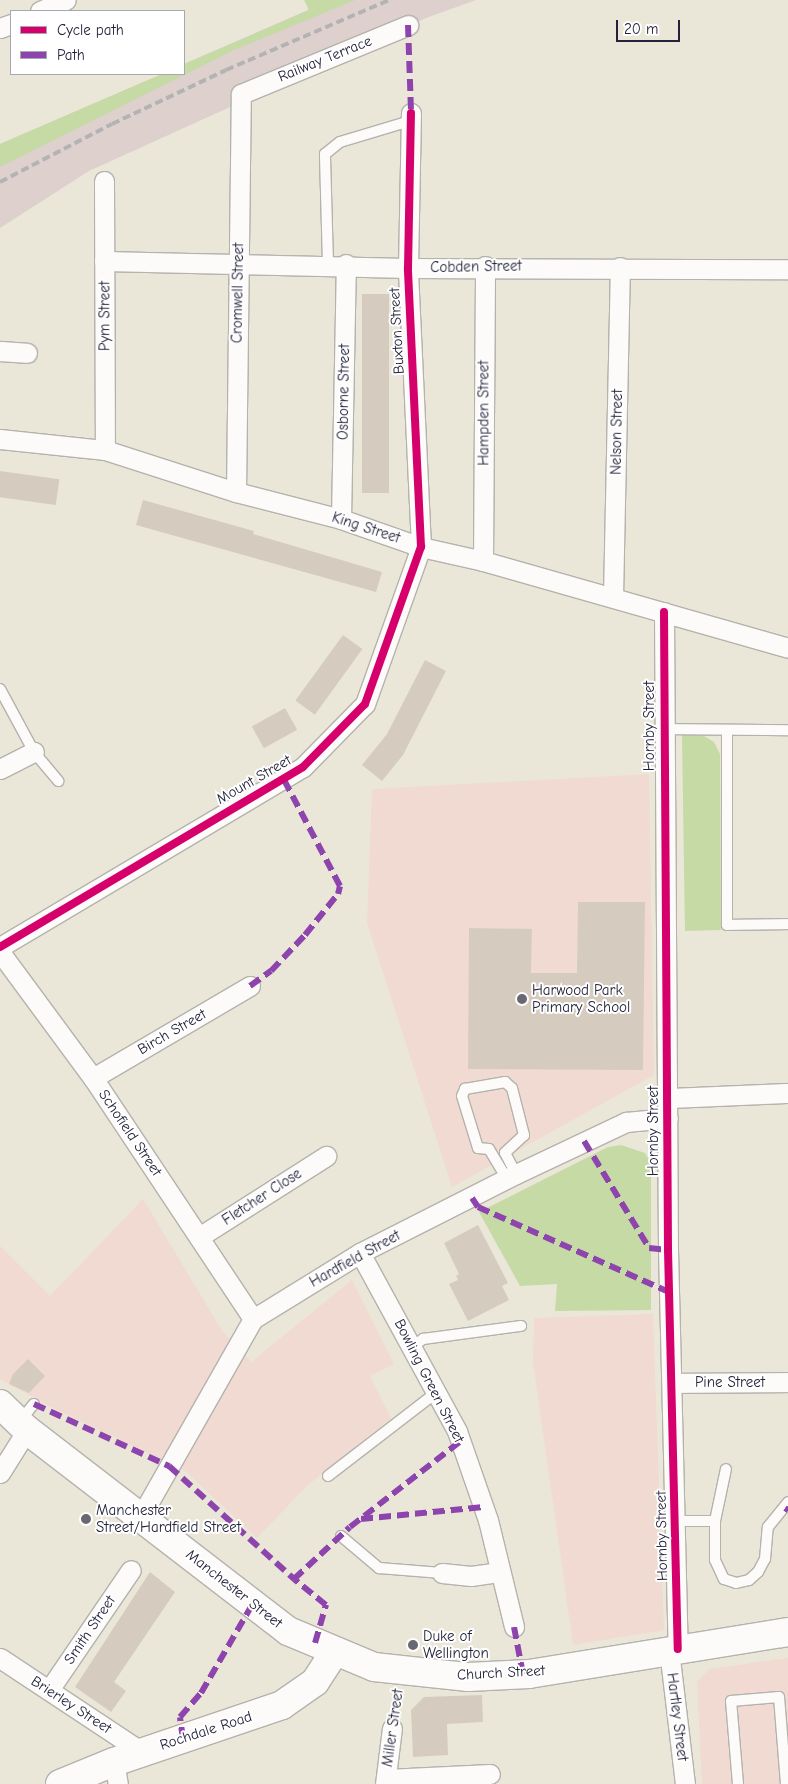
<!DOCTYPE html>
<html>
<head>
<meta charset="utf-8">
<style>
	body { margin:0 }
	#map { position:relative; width:788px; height:1784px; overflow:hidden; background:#eae7d9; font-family:"Comic Neue",sans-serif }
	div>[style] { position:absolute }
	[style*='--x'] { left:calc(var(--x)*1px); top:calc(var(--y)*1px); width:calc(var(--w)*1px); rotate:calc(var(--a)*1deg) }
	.built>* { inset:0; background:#f1dad2 }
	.industrial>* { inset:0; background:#ddd0cd }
	.green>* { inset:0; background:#c5daa5 }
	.building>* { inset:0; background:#d5ccbf; transform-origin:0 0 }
	.roads { filter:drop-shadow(1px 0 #b4b2ac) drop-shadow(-1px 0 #b4b2ac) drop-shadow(0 1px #b4b2ac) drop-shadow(0 -1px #b4b2ac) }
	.lane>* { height:10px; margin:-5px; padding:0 5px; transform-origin:5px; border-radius:5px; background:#fcfbf9 }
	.street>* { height:19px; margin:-9.5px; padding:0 9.5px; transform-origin:9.5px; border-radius:9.5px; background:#fcfbf9 }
	.primary>* { height:28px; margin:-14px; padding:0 14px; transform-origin:14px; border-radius:14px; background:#fcfbf9 }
	.rail>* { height:4px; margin-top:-2px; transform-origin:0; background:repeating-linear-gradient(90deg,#b4b3b4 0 8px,transparent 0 12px) }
	.quiet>* { height:6px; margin-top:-3px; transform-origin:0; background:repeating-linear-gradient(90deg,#8e44ad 0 12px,transparent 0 18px) }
	.cycleway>* { height:8px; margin:-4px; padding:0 4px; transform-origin:4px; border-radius:4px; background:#d6006c }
	.dots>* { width:14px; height:14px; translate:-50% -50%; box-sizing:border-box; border:2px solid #fff; border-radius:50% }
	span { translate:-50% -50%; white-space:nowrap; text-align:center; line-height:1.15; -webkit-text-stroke:4px #fff; paint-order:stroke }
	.street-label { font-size:15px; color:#22223b }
	.poi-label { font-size:15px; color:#22223b }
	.left { translate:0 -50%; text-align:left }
	.legend { position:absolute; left:10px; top:10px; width:175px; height:65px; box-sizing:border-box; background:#fff; border:1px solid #a7a7b1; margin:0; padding:6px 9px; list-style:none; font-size:15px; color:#22223b }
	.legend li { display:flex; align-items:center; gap:10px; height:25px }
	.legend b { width:25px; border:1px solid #a7a7b1 }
	.scale { position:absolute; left:616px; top:20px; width:64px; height:22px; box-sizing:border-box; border:2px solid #22223b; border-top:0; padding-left:6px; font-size:15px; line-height:18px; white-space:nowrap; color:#22223b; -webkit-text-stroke:4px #fff; paint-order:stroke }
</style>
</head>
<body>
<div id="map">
	<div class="built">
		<div style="clip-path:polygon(649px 774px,654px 1075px,452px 1187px,367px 923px,372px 789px)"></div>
		<div style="clip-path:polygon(143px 1199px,221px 1329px,251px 1362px,352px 1280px,394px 1364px,370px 1376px,391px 1418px,307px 1486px,257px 1538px,184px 1470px,49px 1406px,0 1379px,0 1246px,50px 1296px)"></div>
		<div style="clip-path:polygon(653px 1314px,664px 1630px,573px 1645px,533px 1362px,534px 1318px)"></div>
		<div style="clip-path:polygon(788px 1658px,788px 1784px,702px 1784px,697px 1682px,709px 1669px)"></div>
	</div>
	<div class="industrial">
		<div style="clip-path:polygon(314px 0,476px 0,426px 18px,89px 171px,0 228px,0 144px,162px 74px,184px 74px,184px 64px,308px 10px,307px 4px)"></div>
	</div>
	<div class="green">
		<div style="clip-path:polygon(304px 0,355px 0,232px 51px,0 167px,0 144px,162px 74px,184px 74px,184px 64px,309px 10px)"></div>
		<div style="clip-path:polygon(682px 735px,704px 736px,714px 742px,720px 754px,721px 930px,685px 931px)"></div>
		<div style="clip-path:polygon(621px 1145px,645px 1153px,651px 1163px,651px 1310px,555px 1311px,557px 1284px,520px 1286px,479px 1212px,608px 1147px)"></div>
	</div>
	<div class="building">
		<div style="left:362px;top:294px;width:27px;height:199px"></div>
		<div style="left:0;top:471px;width:60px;height:26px;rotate:8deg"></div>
		<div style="clip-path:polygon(143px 500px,254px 531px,253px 534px,382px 572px,376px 592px,136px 525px)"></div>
		<div style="left:343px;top:635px;width:24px;height:81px;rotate:36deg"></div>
		<div style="clip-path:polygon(425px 660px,446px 671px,403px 755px,382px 781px,362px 765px,387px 734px)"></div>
		<div style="left:285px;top:708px;width:25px;height:38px;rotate:61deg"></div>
		<div style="clip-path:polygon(578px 902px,645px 902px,643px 1070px,468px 1069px,469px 928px,532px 929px,531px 973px,577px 973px)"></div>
		<div style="clip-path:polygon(478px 1225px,508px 1283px,502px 1286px,509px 1300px,468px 1321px,449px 1284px,458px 1280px,456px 1276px,459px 1274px,444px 1243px)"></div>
		<div style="clip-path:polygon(28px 1359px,45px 1376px,29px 1393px,9px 1384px,13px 1374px)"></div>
		<div style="clip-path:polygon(150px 1572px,175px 1592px,114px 1682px,126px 1691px,111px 1712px,75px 1687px)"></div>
		<div style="clip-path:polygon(482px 1695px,483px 1722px,447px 1724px,448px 1755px,413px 1757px,411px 1710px,424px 1697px)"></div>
	</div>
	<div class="roads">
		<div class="lane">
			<div style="--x:328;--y:264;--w:110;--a:-91.6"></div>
			<div style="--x:325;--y:154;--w:19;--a:-39"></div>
			<div style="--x:340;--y:142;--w:73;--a:-16.7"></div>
			<div style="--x:0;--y:689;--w:72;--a:61.6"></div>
			<div style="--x:34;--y:752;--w:38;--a:50"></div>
			<div style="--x:663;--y:729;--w:125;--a:0.5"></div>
			<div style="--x:727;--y:731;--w:194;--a:90"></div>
			<div style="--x:727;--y:925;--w:61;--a:-0.9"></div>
			<div style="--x:507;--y:1179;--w:35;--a:-121"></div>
			<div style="--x:489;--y:1149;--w:11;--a:-175"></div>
			<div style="--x:478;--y:1148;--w:54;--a:-107.1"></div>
			<div style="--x:462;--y:1096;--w:8;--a:-67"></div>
			<div style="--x:465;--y:1089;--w:41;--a:-9.9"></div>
			<div style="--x:505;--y:1082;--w:9;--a:41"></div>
			<div style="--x:512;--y:1088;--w:49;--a:75.7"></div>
			<div style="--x:524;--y:1135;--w:26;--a:137"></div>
			<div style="--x:505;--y:1153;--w:24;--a:62"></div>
			<div style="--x:412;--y:1347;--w:14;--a:-36"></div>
			<div style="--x:423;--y:1339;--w:99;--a:-7.6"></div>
			<div style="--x:20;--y:1421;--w:22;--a:-51"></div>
			<div style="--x:328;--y:1476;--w:138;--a:-37.6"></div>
			<div style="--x:676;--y:1521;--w:39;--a:0"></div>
			<div style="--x:715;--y:1521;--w:39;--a:90"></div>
			<div style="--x:715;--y:1560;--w:21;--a:65"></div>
			<div style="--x:724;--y:1579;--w:13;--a:18"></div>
			<div style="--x:736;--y:1583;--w:13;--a:-13"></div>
			<div style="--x:749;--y:1580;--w:12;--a:-42"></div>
			<div style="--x:758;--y:1572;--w:15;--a:-62"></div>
			<div style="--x:765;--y:1559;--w:32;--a:-85"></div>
			<div style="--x:768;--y:1527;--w:32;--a:-51"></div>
			<div style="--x:715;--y:1521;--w:53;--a:-78.1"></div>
			<div style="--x:341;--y:1536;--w:50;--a:40.1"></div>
			<div style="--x:379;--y:1568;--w:63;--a:4.5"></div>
			<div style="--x:738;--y:1784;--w:83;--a:-94.8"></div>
			<div style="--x:731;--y:1701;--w:48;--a:-4.8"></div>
			<div style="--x:779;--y:1697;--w:87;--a:85.4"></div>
		</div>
		<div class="street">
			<div style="--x:40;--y:11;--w:28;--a:-23"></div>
			<div style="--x:0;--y:28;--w:12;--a:-20"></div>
			<div style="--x:104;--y:181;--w:269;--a:89.8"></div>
			<div style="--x:104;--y:261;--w:304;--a:1.3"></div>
			<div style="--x:408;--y:268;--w:380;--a:0.2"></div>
			<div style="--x:0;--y:351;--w:27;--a:4"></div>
			<div style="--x:0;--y:439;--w:106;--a:6"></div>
			<div style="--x:105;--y:450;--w:138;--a:17.8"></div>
			<div style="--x:236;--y:492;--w:108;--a:14.4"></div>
			<div style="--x:341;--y:519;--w:85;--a:19.3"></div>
			<div style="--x:421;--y:547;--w:64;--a:12.7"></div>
			<div style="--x:483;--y:561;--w:317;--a:15.9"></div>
			<div style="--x:236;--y:492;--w:398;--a:-89.3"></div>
			<div style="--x:241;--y:94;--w:181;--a:-22.4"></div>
			<div style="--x:341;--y:519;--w:255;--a:-88.9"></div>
			<div style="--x:483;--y:561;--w:295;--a:-89.6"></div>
			<div style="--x:613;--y:597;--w:330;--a:-88.8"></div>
			<div style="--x:664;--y:612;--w:638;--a:89.64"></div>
			<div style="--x:668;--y:1250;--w:399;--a:88.6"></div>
			<div style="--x:0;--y:769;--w:38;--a:-27"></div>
			<div style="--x:0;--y:947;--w:352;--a:-30.7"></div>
			<div style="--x:303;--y:767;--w:88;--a:-45.5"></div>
			<div style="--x:365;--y:704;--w:167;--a:-70.4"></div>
			<div style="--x:421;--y:547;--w:279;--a:-92.7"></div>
			<div style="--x:408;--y:268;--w:155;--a:-88.9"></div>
			<div style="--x:0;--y:952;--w:157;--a:53.6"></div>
			<div style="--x:93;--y:1078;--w:289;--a:56.4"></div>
			<div style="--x:93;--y:1078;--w:182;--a:-30.4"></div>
			<div style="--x:668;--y:1098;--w:120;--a:-2.4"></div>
			<div style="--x:199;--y:1237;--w:151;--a:-32.5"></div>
			<div style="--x:360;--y:1253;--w:203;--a:61.4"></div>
			<div style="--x:457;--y:1431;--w:94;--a:70.8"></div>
			<div style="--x:488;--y:1520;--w:110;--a:76.3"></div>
			<div style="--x:672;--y:1383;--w:116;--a:-0.5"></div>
			<div style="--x:0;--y:1473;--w:51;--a:-57.9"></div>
			<div style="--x:141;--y:1516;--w:227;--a:-60.4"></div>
			<div style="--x:253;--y:1319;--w:126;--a:-31.7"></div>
			<div style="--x:360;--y:1253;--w:175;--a:-26.9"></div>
			<div style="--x:516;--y:1174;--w:122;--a:-25.3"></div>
			<div style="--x:626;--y:1122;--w:42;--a:-5.4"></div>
			<div style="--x:442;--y:1573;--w:29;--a:6"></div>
			<div style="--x:471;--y:1576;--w:29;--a:-8"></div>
			<div style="--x:669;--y:1650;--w:135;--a:83.2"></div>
			<div style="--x:0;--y:1658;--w:170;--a:33.5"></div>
			<div style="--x:49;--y:1690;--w:145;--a:-55.7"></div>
			<div style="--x:114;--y:1762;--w:22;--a:80"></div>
			<div style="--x:386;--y:1779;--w:104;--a:-2.8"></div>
			<div style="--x:385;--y:1784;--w:56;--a:-82.9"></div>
		</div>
		<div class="primary">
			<div style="--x:0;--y:1404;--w:37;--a:44"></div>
			<div style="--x:27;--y:1430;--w:329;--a:37.6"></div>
			<div style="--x:288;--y:1631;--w:93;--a:22.7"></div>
			<div style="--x:374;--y:1667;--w:95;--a:6.1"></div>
			<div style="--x:468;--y:1677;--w:61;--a:-2.8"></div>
			<div style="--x:529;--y:1674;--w:262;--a:-9.2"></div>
			<div style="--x:60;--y:1784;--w:58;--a:-22.2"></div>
			<div style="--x:114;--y:1762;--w:177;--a:-18.7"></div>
			<div style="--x:282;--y:1705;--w:40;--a:-34.9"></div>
			<div style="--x:315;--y:1682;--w:35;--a:-57"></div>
		</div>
	</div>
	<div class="rail">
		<div style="--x:0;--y:182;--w:126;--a:-27.4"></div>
		<div style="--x:112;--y:124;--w:126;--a:-25.3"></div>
		<div style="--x:226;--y:70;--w:177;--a:-23.2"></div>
	</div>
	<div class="quiet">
		<div style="--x:408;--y:25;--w:88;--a:88"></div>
		<div style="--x:250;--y:986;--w:26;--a:-36"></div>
		<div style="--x:271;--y:971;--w:50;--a:-46.6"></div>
		<div style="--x:305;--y:935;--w:53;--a:-51.2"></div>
		<div style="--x:338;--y:894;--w:8;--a:-76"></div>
		<div style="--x:340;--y:886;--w:122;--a:-117.8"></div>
		<div style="--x:584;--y:1141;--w:125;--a:58.7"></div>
		<div style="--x:649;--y:1248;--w:19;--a:6"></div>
		<div style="--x:472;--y:1198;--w:11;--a:56"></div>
		<div style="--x:478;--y:1207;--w:209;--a:24"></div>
		<div style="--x:34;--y:1404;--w:149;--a:24.7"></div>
		<div style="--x:169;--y:1466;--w:169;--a:42.1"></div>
		<div style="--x:785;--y:1508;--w:4;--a:34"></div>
		<div style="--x:361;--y:1519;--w:123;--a:-5.6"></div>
		<div style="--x:514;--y:1627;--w:48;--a:79.2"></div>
		<div style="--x:315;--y:1643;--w:40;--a:-74"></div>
		<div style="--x:326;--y:1605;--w:41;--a:-140.9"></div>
		<div style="--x:294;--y:1579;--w:76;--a:-42.9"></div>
		<div style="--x:350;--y:1527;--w:140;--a:-37.8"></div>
		<div style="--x:183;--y:1739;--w:22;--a:-98"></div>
		<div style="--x:180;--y:1717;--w:32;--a:-49"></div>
		<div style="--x:201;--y:1693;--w:102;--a:-59.9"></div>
	</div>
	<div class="cycleway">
		<div style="--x:664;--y:612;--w:638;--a:89.64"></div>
		<div style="--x:668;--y:1250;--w:399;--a:88.6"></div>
		<div style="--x:0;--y:947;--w:352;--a:-30.7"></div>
		<div style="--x:303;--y:767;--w:88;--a:-45.5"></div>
		<div style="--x:365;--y:704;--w:167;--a:-70.4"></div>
		<div style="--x:421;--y:547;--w:279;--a:-92.7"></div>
		<div style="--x:408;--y:268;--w:155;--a:-88.9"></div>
	</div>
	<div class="dots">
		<div style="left:522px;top:999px;background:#686772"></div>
		<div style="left:86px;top:1519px;background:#686772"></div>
		<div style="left:413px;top:1645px;background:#686772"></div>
	</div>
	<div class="street-label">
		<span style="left:325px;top:59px;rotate:-22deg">Railway Terrace</span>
		<span style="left:476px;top:267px;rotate:-1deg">Cobden Street</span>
		<span style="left:238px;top:293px;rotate:-89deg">Cromwell Street</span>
		<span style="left:105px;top:316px;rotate:-90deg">Pym Street</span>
		<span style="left:397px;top:331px;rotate:-93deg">Buxton Street</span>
		<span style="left:344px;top:392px;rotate:-89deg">Osborne Street</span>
		<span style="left:484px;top:413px;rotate:-90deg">Hampden Street</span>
		<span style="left:617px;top:432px;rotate:-89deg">Nelson Street</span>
		<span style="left:366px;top:528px;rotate:18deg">King Street</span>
		<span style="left:650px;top:726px;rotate:-90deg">Hornby Street</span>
		<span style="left:254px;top:780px;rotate:-30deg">Mount Street</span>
		<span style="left:172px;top:1032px;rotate:-30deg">Birch Street</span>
		<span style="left:654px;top:1131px;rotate:-90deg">Hornby Street</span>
		<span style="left:130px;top:1133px;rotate:56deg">Schofield Street</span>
		<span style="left:262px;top:1197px;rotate:-33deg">Fletcher Close</span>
		<span style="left:355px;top:1259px;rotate:-29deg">Hardfield Street</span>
		<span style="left:429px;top:1381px;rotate:63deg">Bowling Green Street</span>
		<span style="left:730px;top:1383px">Pine Street</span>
		<span style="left:662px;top:1536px;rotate:-91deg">Hornby Street</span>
		<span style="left:234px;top:1589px;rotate:38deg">Manchester Street</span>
		<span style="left:90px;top:1630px;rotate:-56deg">Smith Street</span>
		<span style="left:501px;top:1673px;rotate:-3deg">Church Street</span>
		<span style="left:71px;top:1705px;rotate:33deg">Brierley Street</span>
		<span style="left:677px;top:1717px;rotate:83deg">Hartley Street</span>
		<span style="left:393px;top:1728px;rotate:-82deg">Miller Street</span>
		<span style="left:206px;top:1731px;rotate:-18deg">Rochdale Road</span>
	</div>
	<div class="poi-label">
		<span class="left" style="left:532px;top:999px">Harwood Park<br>Primary School</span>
		<span class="left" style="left:96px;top:1519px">Manchester<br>Street/Hardfield Street</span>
		<span class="left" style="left:423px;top:1645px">Duke of<br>Wellington</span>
	</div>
	<ul class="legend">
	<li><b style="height:6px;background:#d6006c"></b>Cycle path</li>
	<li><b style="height:6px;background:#8e44ad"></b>Path</li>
	</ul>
	<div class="scale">20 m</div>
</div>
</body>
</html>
